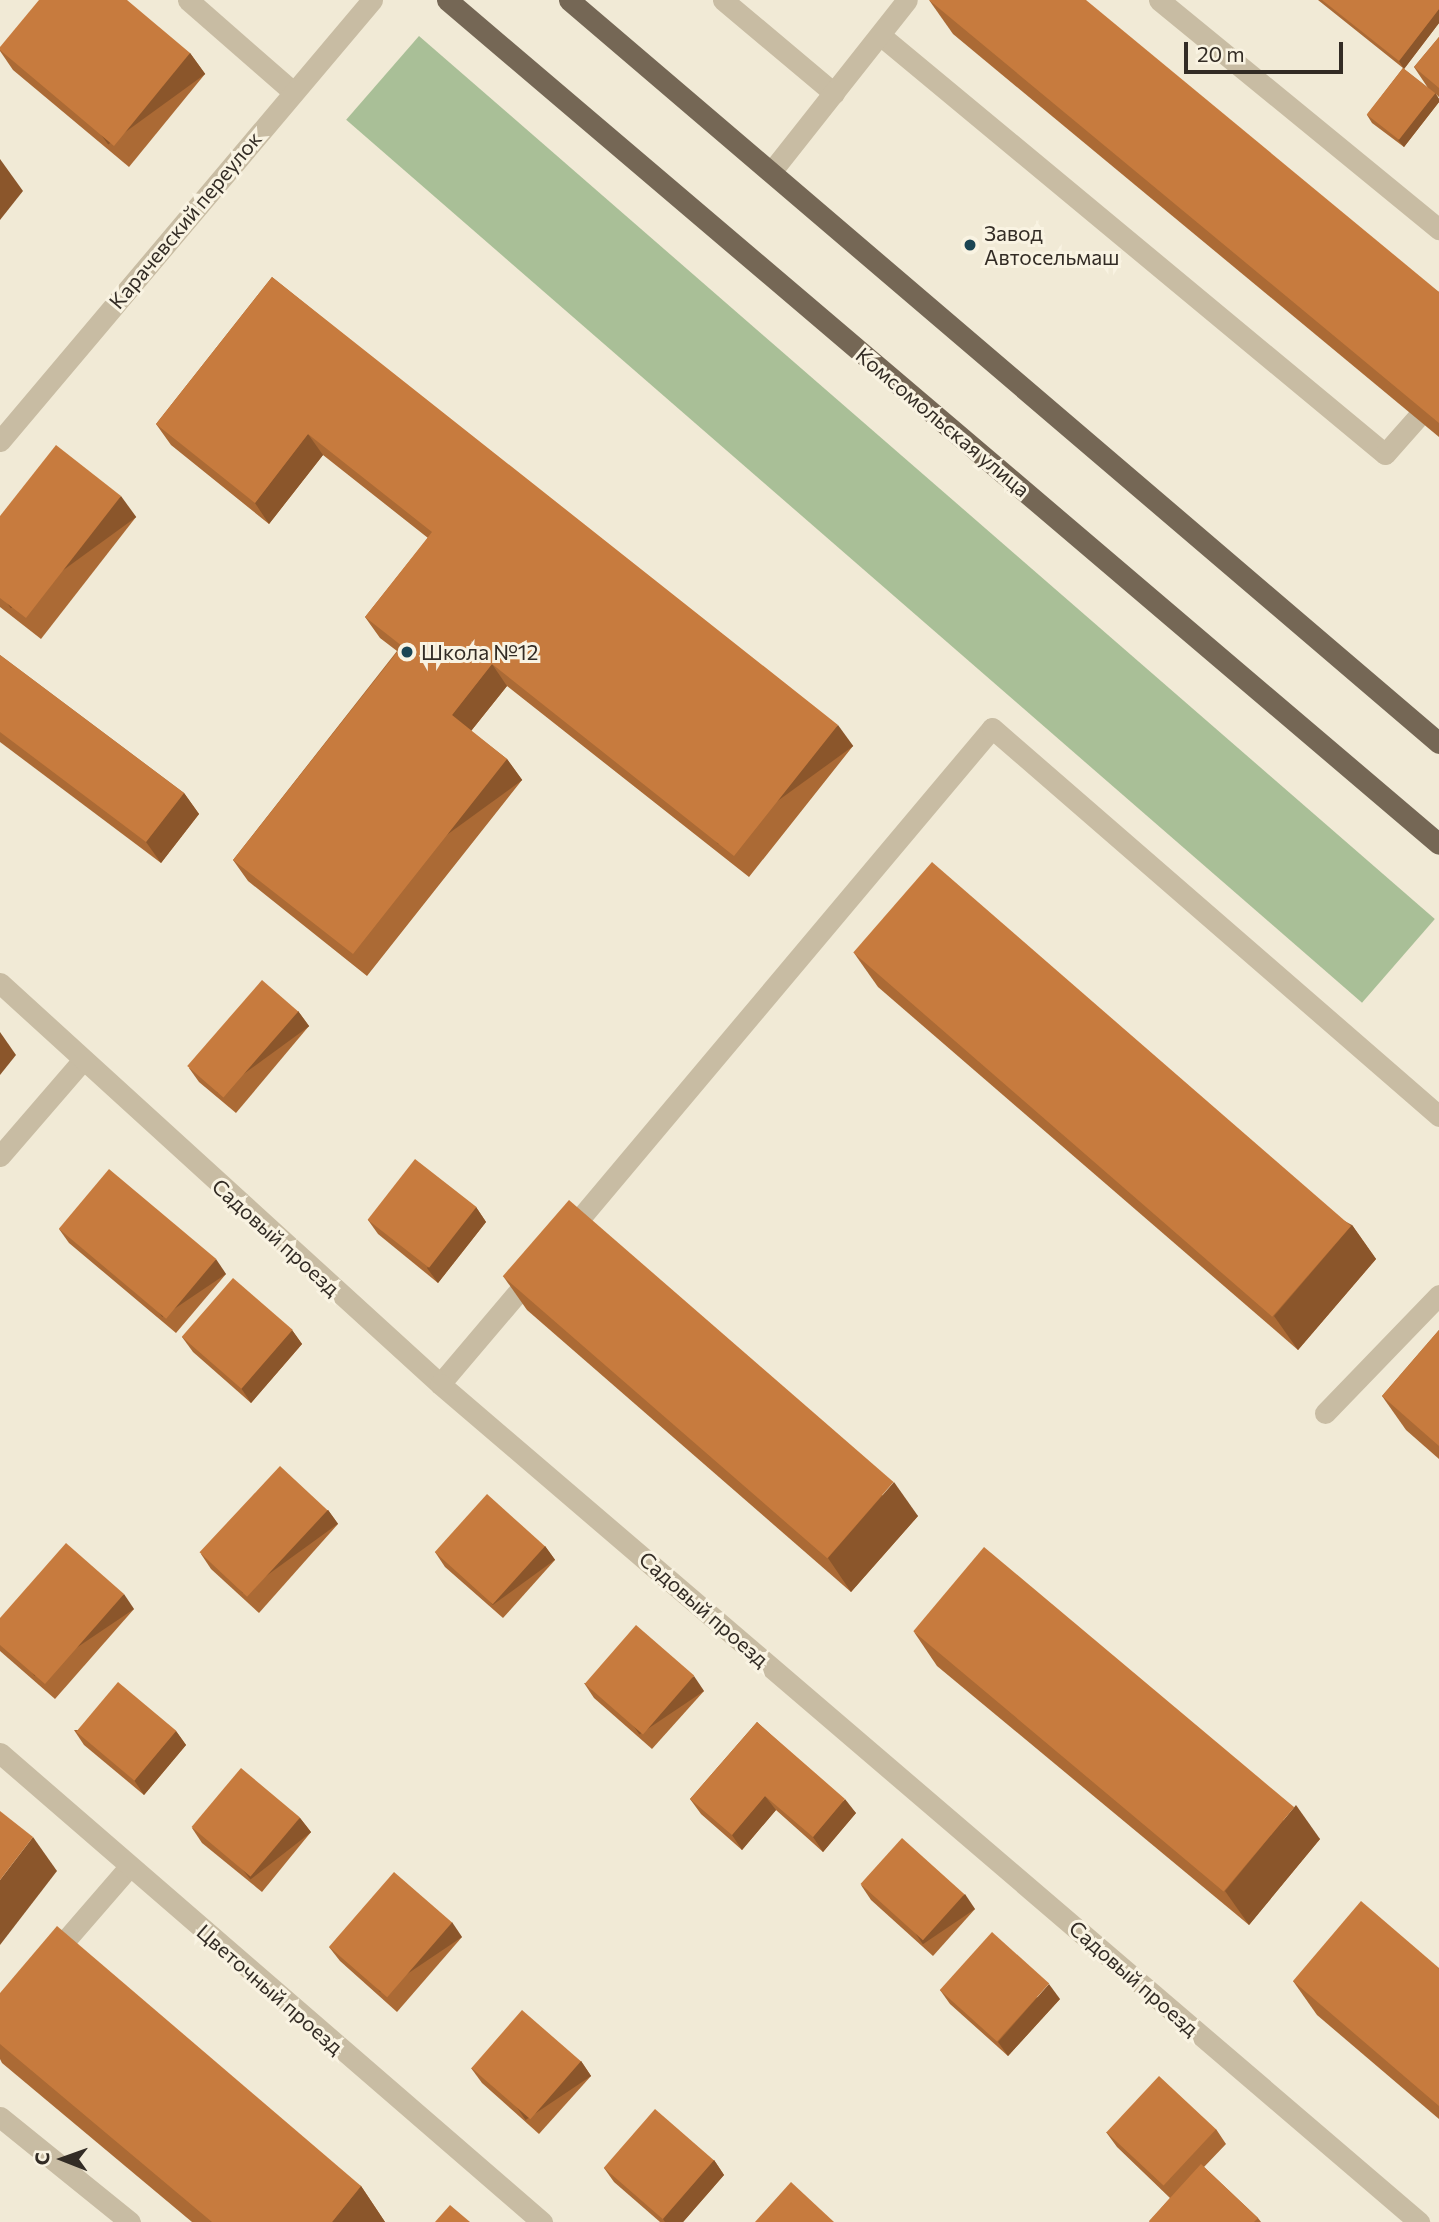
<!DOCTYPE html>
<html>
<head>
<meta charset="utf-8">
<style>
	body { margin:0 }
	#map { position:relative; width:1439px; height:2222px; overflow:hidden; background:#f1ead6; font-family:Commissioner,sans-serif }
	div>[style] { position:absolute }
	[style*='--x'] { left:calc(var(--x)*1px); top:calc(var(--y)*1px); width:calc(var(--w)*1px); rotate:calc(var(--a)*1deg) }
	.green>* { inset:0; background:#a9bf97; transform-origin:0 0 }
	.lane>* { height:21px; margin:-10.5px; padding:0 10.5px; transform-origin:10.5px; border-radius:10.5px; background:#c8bca3 }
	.street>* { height:21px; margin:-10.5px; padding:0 10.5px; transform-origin:10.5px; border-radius:10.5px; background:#c8bca3 }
	.primary>* { height:21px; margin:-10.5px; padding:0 10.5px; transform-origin:10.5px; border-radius:10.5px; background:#756755 }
	.wall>* { inset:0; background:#ab6a35 }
	.shaded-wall>* { inset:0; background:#8b562b; transform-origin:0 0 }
	.building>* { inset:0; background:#c77b3e; transform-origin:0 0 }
	.dots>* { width:19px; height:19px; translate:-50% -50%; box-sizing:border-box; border:4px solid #f9f3e2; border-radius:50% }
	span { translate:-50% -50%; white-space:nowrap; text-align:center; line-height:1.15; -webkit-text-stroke:6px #f9f3e2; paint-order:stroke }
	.street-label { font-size:21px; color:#332c25 }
	.poi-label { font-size:21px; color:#332c25 }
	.left { translate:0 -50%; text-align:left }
	.north { position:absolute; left:28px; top:2124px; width:70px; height:70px; -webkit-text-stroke:5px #f9f3e2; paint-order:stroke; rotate:271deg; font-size:19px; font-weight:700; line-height:28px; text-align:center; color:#332c25 }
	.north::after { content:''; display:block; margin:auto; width:24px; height:32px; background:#332c25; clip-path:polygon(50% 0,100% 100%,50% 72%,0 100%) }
	.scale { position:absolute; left:1184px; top:42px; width:159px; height:32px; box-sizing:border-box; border:4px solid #332c25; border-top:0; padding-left:9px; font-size:21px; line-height:24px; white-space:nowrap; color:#332c25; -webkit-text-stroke:5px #f9f3e2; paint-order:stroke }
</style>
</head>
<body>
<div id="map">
	<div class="green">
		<div style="left:419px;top:36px;width:1346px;height:111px;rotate:41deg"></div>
	</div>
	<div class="lane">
		<div style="--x:188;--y:0;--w:140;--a:41.2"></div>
		<div style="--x:723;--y:0;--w:145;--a:40"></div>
		<div style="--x:1159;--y:0;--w:362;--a:39.3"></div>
		<div style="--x:880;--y:35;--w:656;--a:39.68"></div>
		<div style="--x:1385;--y:454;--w:47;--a:-48.5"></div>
		<div style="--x:771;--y:172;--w:219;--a:-51.7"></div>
		<div style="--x:0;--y:1156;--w:125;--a:-49.2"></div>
		<div style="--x:566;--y:1235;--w:662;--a:-49.96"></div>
		<div style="--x:992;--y:728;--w:592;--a:40.96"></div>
		<div style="--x:440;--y:1384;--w:145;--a:-49.7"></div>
		<div style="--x:1325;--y:1413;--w:164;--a:-46"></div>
		<div style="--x:51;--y:1957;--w:119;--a:-49.1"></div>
		<div style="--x:0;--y:2117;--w:167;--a:38.9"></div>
	</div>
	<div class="street">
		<div style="--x:0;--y:441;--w:577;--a:-49.85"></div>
		<div style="--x:0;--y:983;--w:595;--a:42.34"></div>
		<div style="--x:440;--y:1384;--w:1289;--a:40.56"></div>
		<div style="--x:0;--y:1753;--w:717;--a:40.87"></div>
	</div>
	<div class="primary">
		<div style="--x:447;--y:0;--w:1302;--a:40.39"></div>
		<div style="--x:569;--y:0;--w:1144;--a:40.5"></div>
	</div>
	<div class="wall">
		<div style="clip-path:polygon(929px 0,1439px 292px,1439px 437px,953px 34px)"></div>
		<div style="clip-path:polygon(1318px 0,1439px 0,1439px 23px,1404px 69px,1428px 88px,1414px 67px,1439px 37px,1439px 97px,1436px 94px,1439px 99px,1439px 102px,1404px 147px,1372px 123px,1367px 115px,1403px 68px)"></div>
		<div style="clip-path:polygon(0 47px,190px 53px,205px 74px,129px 167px,13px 70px,0 51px)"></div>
		<div style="clip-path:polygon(272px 277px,853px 746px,749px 877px,507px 686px,471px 731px,507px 759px,522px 780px,367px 976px,248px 881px,233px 860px,397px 651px,380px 638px,365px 617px,428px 538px,323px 455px,269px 524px,171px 445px,156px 424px)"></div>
		<div style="clip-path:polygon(0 516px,136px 517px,41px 639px,0 607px)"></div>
		<div style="clip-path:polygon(0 655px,184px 793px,199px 814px,161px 863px,0 742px)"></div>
		<div style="clip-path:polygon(854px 953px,1352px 1225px,1376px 1259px,1298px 1350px,878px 987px)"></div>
		<div style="clip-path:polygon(298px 1011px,309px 1026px,236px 1113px,199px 1082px,189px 1068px)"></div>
		<div style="clip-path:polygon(476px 1207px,486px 1222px,438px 1283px,378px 1234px,368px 1220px)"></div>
		<div style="clip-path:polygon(59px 1229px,226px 1274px,176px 1333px,69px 1243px)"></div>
		<div style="clip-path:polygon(503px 1276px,918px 1516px,851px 1592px,527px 1310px)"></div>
		<div style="clip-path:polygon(292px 1330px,302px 1344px,251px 1403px,193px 1352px,182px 1337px)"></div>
		<div style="clip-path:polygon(1439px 1330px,1439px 1459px,1406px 1430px,1382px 1396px)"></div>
		<div style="clip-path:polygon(328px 1510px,338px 1524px,259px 1613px,211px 1569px,201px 1554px)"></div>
		<div style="clip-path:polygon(545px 1546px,555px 1560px,503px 1618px,445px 1567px,435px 1552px)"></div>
		<div style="clip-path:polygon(134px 1609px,55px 1699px,0 1651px,0 1618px)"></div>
		<div style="clip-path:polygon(914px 1632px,1320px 1839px,1249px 1925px,937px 1666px)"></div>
		<div style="clip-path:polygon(584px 1683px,704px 1691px,652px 1749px,594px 1698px)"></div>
		<div style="clip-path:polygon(757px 1722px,856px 1813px,823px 1852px,776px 1810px,742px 1850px,701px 1814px,690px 1799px)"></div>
		<div style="clip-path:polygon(74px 1730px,176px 1731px,186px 1745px,144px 1795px,84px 1745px)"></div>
		<div style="clip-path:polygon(300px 1818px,311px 1832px,262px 1892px,202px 1843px,192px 1828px)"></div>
		<div style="clip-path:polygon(861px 1885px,975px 1909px,933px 1956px,871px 1900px)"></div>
		<div style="clip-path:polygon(462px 1937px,397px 2012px,340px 1961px,329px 1947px)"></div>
		<div style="clip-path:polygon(1439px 1968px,1439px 2119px,1317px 2015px,1293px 1981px)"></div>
		<div style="clip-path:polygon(940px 1990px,1060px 1999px,1008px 2056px,950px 2004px)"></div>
		<div style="clip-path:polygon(0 1993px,361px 2186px,385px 2222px,192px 2222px,2px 2063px,0 2059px)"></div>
		<div style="clip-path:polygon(581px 2061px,591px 2076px,539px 2134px,482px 2083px,471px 2068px)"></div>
		<div style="clip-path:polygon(1216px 2129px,1226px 2144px,1204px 2167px,1258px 2218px,1261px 2222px,1149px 2222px,1170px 2198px,1117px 2147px,1106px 2132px)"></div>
		<div style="clip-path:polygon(714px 2160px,724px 2175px,683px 2222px,660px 2222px,614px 2182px,604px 2168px)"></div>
	</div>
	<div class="shaded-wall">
		<div style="clip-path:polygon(1439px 9px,1439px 23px,1404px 69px,1399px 61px)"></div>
		<div style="left:190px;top:53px;width:26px;height:120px;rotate:54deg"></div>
		<div style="clip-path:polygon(1435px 93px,1439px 99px,1439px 102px,1404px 147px,1398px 140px)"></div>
		<div style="clip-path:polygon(0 159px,23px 191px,0 220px)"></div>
		<div style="clip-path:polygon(308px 434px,323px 455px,269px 524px,255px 503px)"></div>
		<div style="left:121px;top:496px;width:26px;height:155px;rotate:54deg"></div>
		<div style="clip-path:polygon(492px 664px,507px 686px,467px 736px,452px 715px)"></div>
		<div style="left:838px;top:725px;width:26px;height:167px;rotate:54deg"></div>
		<div style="left:507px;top:759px;width:26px;height:248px;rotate:54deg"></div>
		<div style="clip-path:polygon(184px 793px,199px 814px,161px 863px,146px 842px)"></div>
		<div style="left:298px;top:1011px;width:19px;height:113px;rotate:54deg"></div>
		<div style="clip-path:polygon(0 1032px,16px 1055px,0 1075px)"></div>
		<div style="clip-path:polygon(476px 1207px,486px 1222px,438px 1283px,427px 1268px)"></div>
		<div style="clip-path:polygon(1352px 1225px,1376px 1259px,1298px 1350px,1274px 1316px)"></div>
		<div style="left:216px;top:1259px;width:18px;height:77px;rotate:56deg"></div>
		<div style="clip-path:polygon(292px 1330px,302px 1344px,251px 1403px,241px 1388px)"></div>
		<div style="clip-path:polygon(894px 1482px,918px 1516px,851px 1592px,828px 1558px)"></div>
		<div style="left:328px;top:1510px;width:17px;height:118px;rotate:54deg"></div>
		<div style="left:545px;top:1546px;width:17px;height:77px;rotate:54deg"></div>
		<div style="left:124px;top:1594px;width:18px;height:120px;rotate:56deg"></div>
		<div style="left:694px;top:1676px;width:18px;height:78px;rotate:56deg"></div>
		<div style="clip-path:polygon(176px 1731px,186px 1745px,144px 1795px,134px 1780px)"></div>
		<div style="clip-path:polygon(765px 1796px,776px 1810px,742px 1850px,732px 1835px)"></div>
		<div style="clip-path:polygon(845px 1799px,856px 1813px,823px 1852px,813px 1837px)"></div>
		<div style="clip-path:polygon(1296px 1805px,1320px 1839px,1249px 1925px,1225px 1891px)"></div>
		<div style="left:300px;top:1818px;width:18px;height:77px;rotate:52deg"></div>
		<div style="clip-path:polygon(33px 1837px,57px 1871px,0 1945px,0 1880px)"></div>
		<div style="left:965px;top:1894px;width:18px;height:63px;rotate:56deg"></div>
		<div style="left:452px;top:1922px;width:18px;height:99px;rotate:56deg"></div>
		<div style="clip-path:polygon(1049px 1984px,1060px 1999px,1008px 2056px,998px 2042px)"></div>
		<div style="left:581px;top:2061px;width:18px;height:79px;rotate:56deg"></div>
		<div style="clip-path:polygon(714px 2160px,724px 2175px,683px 2222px,665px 2222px,663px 2219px)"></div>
		<div style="clip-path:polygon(361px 2186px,385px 2222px,332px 2222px)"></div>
	</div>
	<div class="building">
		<div style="clip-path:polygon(39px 0,127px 0,190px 53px,114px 146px,0 50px,0 47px)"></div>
		<div style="clip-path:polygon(929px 0,1086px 0,1439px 292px,1439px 423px)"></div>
		<div style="clip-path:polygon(1322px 0,1439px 0,1439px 9px,1399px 61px)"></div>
		<div style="clip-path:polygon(1439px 37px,1439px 88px,1414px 67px)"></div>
		<div style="left:1403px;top:68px;width:41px;height:59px;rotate:38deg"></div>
		<div style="clip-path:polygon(272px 277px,838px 725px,734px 856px,492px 664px,452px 715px,507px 759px,353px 954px,233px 860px,402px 646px,365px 617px,432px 532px,308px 434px,255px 503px,156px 424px)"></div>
		<div style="clip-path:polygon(56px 445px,121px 496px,26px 618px,0 598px,0 516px)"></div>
		<div style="clip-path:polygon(0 655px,184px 793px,146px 842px,0 732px)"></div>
		<div style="left:932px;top:862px;width:555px;height:120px;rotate:41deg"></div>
		<div style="left:262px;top:980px;width:48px;height:114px;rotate:41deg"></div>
		<div style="left:415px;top:1159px;width:78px;height:77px;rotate:38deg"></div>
		<div style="left:109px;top:1169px;width:140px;height:78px;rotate:40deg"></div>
		<div style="left:569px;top:1200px;width:430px;height:101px;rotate:41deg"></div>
		<div style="left:233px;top:1278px;width:79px;height:78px;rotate:41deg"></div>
		<div style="clip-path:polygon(1439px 1330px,1439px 1446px,1382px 1396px)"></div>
		<div style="left:280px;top:1466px;width:65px;height:118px;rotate:43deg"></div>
		<div style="left:487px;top:1494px;width:78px;height:78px;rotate:42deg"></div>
		<div style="clip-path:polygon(66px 1543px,124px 1594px,45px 1684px,0 1645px,0 1618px)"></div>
		<div style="left:984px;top:1547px;width:405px;height:110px;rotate:40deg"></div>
		<div style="left:636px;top:1625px;width:77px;height:78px;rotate:41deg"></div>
		<div style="left:118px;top:1682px;width:76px;height:65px;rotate:40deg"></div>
		<div style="clip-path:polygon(757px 1722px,845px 1799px,813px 1837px,765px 1796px,732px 1835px,690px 1799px)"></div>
		<div style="left:241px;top:1768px;width:77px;height:77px;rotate:40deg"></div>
		<div style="clip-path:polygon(0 1811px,33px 1837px,0 1880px)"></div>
		<div style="left:902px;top:1838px;width:84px;height:62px;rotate:42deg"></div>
		<div style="left:394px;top:1872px;width:77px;height:99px;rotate:41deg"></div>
		<div style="clip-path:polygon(1361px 1901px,1439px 1968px,1439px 2106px,1293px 1981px)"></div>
		<div style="clip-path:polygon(57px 1926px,361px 2186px,332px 2222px,212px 2222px,0 2044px,0 1993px)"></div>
		<div style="left:992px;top:1932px;width:77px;height:78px;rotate:42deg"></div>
		<div style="left:522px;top:2010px;width:78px;height:77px;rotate:41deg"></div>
		<div style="left:1159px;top:2076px;width:78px;height:77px;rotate:43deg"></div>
		<div style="left:655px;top:2109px;width:78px;height:78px;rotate:41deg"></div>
		<div style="clip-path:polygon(1201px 2164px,1258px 2218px,1254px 2222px,1150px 2222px,1149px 2221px)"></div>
		<div style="clip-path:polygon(791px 2182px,834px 2222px,755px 2222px)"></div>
		<div style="clip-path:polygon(450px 2205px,470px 2222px,435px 2222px)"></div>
	</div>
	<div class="dots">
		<div style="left:970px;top:245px;background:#1b4554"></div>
		<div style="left:407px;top:652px;background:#1b4554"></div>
	</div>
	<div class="street-label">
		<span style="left:185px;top:220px;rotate:-50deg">Карачевский переулок</span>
		<span style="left:943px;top:422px;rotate:40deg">Комсомольская улица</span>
		<span style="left:276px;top:1237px;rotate:42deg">Садовый проезд</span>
		<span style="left:704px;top:1609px;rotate:41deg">Садовый проезд</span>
		<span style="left:1134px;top:1978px;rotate:41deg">Садовый проезд</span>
		<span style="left:270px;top:1989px;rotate:41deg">Цветочный проезд</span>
	</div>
	<div class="poi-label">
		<span class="left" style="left:984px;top:245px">Завод<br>Автосельмаш</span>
		<span class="left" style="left:421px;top:652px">Школа №12</span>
	</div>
	<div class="north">С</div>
	<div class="scale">20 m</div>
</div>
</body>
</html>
